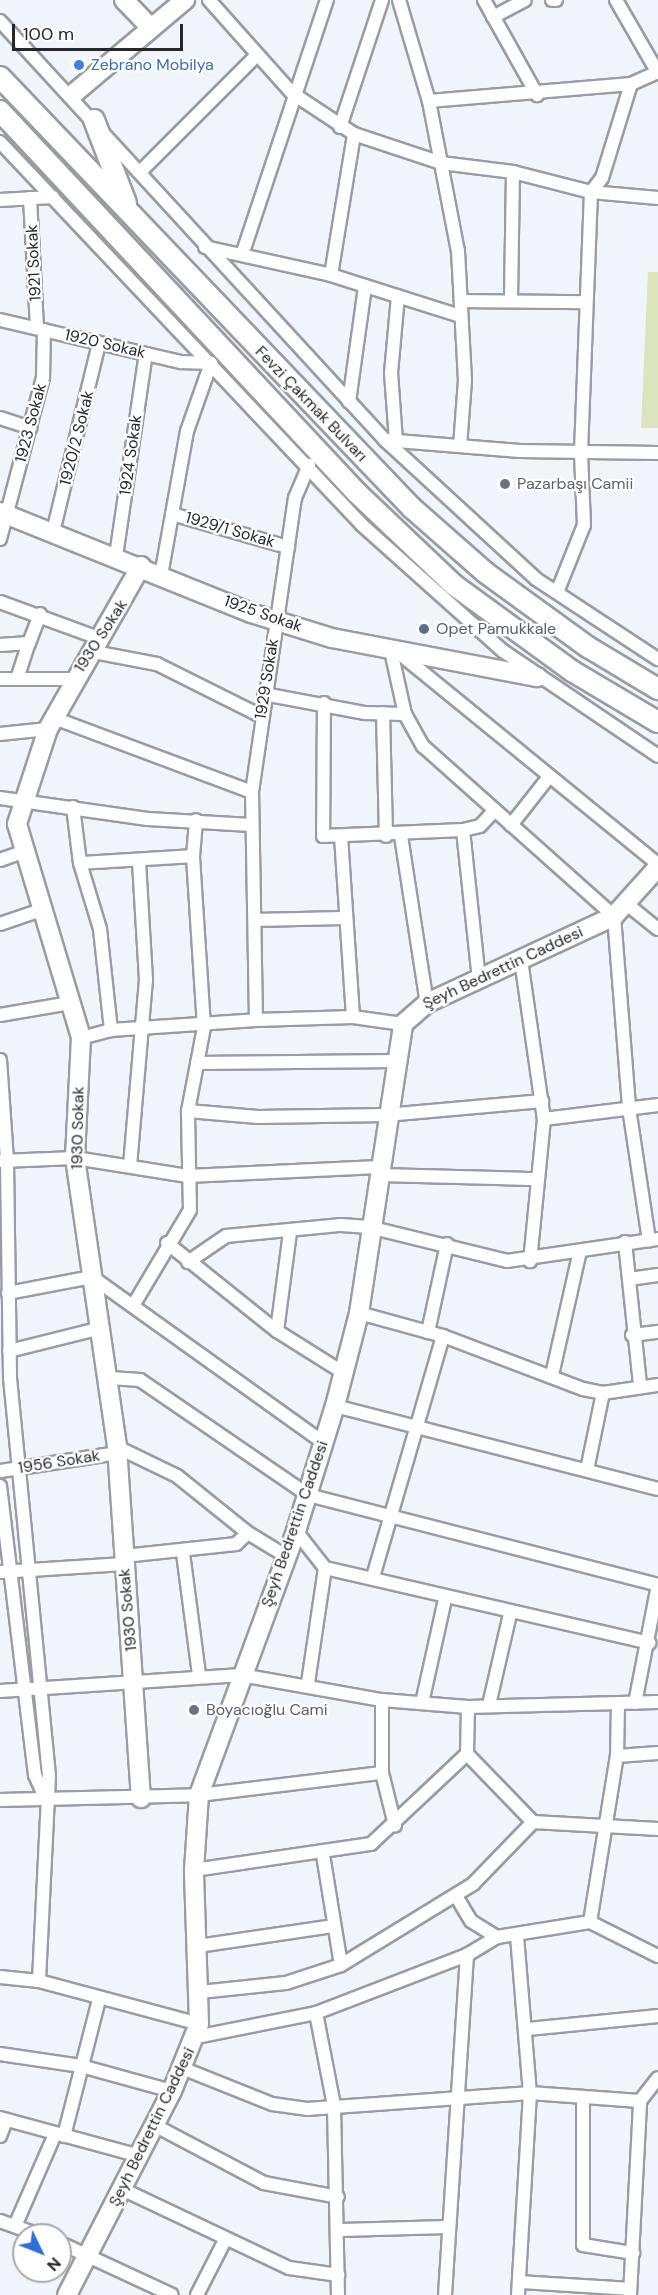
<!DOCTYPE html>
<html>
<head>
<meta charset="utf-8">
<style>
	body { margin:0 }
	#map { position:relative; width:658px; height:2295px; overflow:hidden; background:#f0f5fc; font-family:"DM Sans",sans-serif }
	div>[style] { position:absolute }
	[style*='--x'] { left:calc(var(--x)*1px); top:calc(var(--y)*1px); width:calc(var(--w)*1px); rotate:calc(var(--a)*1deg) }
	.green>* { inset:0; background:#dbe4bc }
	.roads { filter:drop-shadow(2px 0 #989da3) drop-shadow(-2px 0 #989da3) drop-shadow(0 2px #989da3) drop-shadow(0 -2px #989da3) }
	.street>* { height:12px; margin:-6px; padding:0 6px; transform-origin:6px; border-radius:6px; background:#fff }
	.secondary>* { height:18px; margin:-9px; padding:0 9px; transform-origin:9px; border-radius:9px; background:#fff }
	.primary>* { height:20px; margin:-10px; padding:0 10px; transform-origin:10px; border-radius:10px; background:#fff }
	.dots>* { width:16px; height:16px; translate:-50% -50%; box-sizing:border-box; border:3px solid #fff; border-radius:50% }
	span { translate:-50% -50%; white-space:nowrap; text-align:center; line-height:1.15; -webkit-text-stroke:4.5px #fff; paint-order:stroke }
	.shop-label { font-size:16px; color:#366cbe }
	.left { translate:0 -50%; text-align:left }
	.street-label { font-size:16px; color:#25272a }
	.worship-label { font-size:16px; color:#5b616d }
	.service-label { font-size:16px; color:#4e5e75 }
	.north { position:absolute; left:12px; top:2223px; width:60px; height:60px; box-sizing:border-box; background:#fff; border:2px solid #a8a9aa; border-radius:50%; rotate:133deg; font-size:16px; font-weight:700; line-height:24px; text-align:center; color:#25272a }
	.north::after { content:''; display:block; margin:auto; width:21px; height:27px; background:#2f6edb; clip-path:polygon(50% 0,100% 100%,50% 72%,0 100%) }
	.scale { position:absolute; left:12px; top:24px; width:171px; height:27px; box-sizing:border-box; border:3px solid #25272a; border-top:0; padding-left:8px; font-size:18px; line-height:21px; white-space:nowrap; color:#25272a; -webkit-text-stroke:4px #fff; paint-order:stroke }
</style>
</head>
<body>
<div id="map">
	<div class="green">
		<div style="clip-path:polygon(648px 272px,658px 272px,658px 428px,641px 428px)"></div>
	</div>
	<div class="roads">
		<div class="street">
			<div style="--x:209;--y:0;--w:125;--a:48.3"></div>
			<div style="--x:292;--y:93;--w:74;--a:33.5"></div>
			<div style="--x:354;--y:134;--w:92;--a:18.4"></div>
			<div style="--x:441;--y:163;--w:73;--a:7.1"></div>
			<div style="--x:513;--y:172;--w:81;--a:14.4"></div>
			<div style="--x:591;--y:192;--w:67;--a:5.1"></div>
			<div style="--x:399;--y:0;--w:105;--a:73.5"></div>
			<div style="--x:429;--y:101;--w:153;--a:79.1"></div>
			<div style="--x:458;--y:251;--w:129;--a:86.9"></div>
			<div style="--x:465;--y:380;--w:66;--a:94.3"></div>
			<div style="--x:484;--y:0;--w:109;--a:60.8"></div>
			<div style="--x:552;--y:0;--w:4;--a:0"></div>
			<div style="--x:616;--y:0;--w:84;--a:60.1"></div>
			<div style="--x:493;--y:17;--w:36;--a:-28"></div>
			<div style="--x:0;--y:21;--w:569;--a:47.42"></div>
			<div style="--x:385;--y:440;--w:205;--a:42.6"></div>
			<div style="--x:536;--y:579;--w:146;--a:33.3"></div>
			<div style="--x:429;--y:101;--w:203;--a:-4.8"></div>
			<div style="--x:631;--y:84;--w:30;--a:-24"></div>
			<div style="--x:340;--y:127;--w:134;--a:-71.7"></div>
			<div style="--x:0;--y:142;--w:527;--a:46.61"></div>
			<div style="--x:362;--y:525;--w:189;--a:41.8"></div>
			<div style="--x:503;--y:651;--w:187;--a:34.1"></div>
			<div style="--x:140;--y:172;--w:165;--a:-45"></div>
			<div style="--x:30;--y:198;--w:130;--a:86.9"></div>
			<div style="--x:0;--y:200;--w:53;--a:-3.2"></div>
			<div style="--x:205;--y:247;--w:129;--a:12.5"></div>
			<div style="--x:331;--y:275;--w:135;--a:17.6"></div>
			<div style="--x:243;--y:252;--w:266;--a:-71.6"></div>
			<div style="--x:331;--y:275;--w:143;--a:-80.7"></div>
			<div style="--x:511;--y:299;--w:127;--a:-89.1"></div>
			<div style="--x:462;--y:301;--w:123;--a:0.5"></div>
			<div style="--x:0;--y:320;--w:186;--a:13.1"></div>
			<div style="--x:181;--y:362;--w:30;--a:2"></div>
			<div style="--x:211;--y:363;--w:72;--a:109.4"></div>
			<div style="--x:187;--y:431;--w:146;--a:100.2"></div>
			<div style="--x:349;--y:402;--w:117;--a:-82.1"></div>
			<div style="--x:0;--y:418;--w:32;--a:18"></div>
			<div style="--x:385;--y:440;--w:135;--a:4.7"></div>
			<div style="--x:520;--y:451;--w:138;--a:0.8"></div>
			<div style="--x:396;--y:441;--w:68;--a:-94.2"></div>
			<div style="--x:391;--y:373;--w:77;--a:-84.8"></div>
			<div style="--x:172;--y:514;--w:121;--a:15.9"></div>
			<div style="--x:53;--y:532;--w:195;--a:-76.3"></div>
			<div style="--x:0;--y:539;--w:168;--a:-75.1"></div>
			<div style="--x:43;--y:377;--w:47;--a:-88.8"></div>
			<div style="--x:116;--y:556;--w:204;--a:-81.6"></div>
			<div style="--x:558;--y:590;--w:70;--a:-68.2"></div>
			<div style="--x:584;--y:525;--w:73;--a:-92.4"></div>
			<div style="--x:581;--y:452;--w:260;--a:-87.8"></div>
			<div style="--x:591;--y:192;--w:18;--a:-52"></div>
			<div style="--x:602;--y:178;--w:98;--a:-72.9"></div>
			<div style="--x:0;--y:602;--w:108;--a:20.1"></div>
			<div style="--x:0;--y:645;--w:29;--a:-4"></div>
			<div style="--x:29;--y:643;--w:31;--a:-69"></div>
			<div style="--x:391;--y:651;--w:65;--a:77.5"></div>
			<div style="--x:405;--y:714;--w:37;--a:61"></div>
			<div style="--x:423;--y:746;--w:256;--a:41.7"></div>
			<div style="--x:614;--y:916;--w:193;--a:85.5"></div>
			<div style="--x:629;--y:1108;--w:134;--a:81.4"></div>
			<div style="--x:94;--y:652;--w:64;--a:10.8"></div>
			<div style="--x:157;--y:664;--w:116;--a:26.6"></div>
			<div style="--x:399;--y:653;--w:334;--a:39.2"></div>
			<div style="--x:18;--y:676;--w:35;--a:-72"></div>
			<div style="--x:0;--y:679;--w:73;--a:0"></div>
			<div style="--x:264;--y:694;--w:103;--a:10.7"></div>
			<div style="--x:365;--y:713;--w:40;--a:1.4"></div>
			<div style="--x:324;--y:703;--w:133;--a:90.4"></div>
			<div style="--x:323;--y:836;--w:140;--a:-2.5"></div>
			<div style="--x:463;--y:830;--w:17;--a:-13"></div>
			<div style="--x:480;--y:826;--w:19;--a:-47"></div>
			<div style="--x:383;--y:713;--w:123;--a:88.6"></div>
			<div style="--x:54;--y:718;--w:211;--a:20.5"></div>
			<div style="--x:0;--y:734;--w:48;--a:-5.9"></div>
			<div style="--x:0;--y:798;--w:149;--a:8.1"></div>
			<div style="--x:148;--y:819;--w:103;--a:3.3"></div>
			<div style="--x:73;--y:807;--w:56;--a:82.9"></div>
			<div style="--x:80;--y:863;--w:69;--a:73.1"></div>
			<div style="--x:100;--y:929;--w:102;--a:83.8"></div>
			<div style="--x:511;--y:825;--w:60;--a:-51.8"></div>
			<div style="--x:463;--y:830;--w:150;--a:83.9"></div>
			<div style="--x:341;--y:836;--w:181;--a:86.2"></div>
			<div style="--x:401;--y:836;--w:169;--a:81.2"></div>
			<div style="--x:0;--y:860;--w:27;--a:-20"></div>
			<div style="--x:80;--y:863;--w:113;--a:-3.5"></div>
			<div style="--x:628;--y:905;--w:38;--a:39"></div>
			<div style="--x:255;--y:920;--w:88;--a:-1.3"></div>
			<div style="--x:0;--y:924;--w:43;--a:-18.9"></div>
			<div style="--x:521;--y:960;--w:161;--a:81.8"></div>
			<div style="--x:544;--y:1119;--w:143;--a:95.6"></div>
			<div style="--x:0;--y:1015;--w:71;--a:-9.7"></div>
			<div style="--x:256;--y:1020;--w:228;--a:-91"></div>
			<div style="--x:252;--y:792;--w:297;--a:-81.7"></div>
			<div style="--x:295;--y:498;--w:36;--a:-67"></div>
			<div style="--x:81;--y:1038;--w:31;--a:-15"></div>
			<div style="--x:111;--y:1030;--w:145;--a:-3.9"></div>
			<div style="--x:256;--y:1020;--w:97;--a:-1.8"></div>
			<div style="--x:353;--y:1017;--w:50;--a:8"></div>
			<div style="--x:0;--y:1060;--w:101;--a:86"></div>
			<div style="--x:7;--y:1161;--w:217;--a:89.2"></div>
			<div style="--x:10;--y:1378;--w:400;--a:84.4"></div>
			<div style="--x:49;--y:1776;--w:205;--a:92.8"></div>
			<div style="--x:197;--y:1063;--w:199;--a:-0.6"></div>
			<div style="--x:188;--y:1111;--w:70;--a:4.9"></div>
			<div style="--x:258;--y:1117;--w:128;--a:-0.9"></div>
			<div style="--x:386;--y:1115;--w:157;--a:-5.1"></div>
			<div style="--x:544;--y:1119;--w:115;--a:-7"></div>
			<div style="--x:1;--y:1161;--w:74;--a:-2.3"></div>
			<div style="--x:75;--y:1158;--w:114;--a:9.1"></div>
			<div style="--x:188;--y:1176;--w:191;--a:-2.7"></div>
			<div style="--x:130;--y:1166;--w:187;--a:-85.1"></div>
			<div style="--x:146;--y:980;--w:118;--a:-93.4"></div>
			<div style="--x:379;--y:1175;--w:158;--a:1.5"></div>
			<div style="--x:625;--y:1242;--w:144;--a:84"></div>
			<div style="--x:167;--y:1243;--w:141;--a:38.7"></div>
			<div style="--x:277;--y:1331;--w:77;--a:32.2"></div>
			<div style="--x:188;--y:1262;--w:46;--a:-34.4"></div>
			<div style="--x:226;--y:1236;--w:116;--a:-5.5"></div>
			<div style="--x:341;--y:1225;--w:28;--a:4"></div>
			<div style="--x:369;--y:1227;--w:142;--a:13.8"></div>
			<div style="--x:507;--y:1261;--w:153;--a:-8.3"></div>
			<div style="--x:629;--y:1279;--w:29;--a:-8"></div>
			<div style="--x:8;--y:1293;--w:86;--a:-10.8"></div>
			<div style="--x:92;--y:1277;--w:285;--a:35.6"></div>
			<div style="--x:134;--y:1304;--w:109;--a:-59.2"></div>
			<div style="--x:190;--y:1210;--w:99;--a:-91.2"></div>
			<div style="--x:188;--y:1111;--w:86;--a:-79.2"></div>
			<div style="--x:204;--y:1027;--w:171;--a:-93.7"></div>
			<div style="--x:193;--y:856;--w:36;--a:-85"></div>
			<div style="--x:359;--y:1313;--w:87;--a:15.3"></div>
			<div style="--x:443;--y:1336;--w:150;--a:20.7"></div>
			<div style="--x:583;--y:1389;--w:20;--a:11"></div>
			<div style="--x:603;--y:1393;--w:56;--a:-8.3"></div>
			<div style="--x:277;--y:1331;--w:100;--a:-82.5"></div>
			<div style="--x:428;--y:1332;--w:90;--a:-77.8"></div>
			<div style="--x:632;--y:1335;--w:26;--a:-7"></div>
			<div style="--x:9;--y:1351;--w:95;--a:-14"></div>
			<div style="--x:552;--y:1375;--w:123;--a:-77.3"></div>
			<div style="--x:110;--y:1378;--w:30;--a:4"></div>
			<div style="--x:140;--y:1380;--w:204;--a:34.4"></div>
			<div style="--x:308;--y:1495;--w:361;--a:14.4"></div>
			<div style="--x:658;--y:1585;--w:120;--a:101"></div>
			<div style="--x:335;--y:1406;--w:333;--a:14.4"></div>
			<div style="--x:117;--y:1447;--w:67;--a:25.8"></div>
			<div style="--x:177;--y:1476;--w:91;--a:38.8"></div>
			<div style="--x:248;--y:1533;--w:44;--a:31.2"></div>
			<div style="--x:587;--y:1470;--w:79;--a:-78.3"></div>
			<div style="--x:0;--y:1471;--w:118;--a:-8.7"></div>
			<div style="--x:0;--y:1486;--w:291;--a:83.1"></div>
			<div style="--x:35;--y:1775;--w:24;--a:66"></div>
			<div style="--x:296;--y:1531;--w:47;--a:51.9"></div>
			<div style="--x:325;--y:1568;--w:333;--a:13"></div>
			<div style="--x:183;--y:1553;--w:123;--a:82.5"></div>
			<div style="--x:124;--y:1556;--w:113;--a:-6.1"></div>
			<div style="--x:236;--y:1544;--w:16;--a:-43"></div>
			<div style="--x:0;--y:1572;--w:124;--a:-3.7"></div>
			<div style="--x:373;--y:1577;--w:251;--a:-73.8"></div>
			<div style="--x:308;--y:1683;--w:116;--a:-81.6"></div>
			<div style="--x:0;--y:1691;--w:242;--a:-3.8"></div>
			<div style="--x:241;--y:1675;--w:143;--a:10.1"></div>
			<div style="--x:382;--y:1700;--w:86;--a:4.7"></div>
			<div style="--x:468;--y:1707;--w:190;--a:-1.5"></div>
			<div style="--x:382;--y:1700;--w:73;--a:90"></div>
			<div style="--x:382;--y:1773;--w:54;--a:76"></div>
			<div style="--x:422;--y:1703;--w:107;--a:-77.5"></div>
			<div style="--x:489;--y:1705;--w:93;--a:-77"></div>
			<div style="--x:467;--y:1754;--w:95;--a:45.9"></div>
			<div style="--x:617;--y:1756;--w:41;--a:-4.2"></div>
			<div style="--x:0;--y:1800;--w:199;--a:-1.4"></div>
			<div style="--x:199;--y:1795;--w:184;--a:-6.9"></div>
			<div style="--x:323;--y:1855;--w:111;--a:80.7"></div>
			<div style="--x:194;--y:1870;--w:179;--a:-8.4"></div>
			<div style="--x:371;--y:1844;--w:132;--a:-43.2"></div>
			<div style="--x:467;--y:1754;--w:47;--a:-88.8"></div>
			<div style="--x:456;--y:1896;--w:29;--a:59"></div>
			<div style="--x:471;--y:1921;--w:31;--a:32"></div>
			<div style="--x:497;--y:1937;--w:94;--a:-9.2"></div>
			<div style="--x:590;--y:1922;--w:76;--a:26.6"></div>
			<div style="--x:590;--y:1922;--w:168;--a:-80.8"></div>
			<div style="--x:617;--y:1756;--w:50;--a:-88.9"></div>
			<div style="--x:517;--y:1936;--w:158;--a:85.3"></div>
			<div style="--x:530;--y:2093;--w:202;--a:93.4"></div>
			<div style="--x:198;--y:1946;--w:136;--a:-8.4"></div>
			<div style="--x:0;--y:1977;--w:39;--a:6"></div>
			<div style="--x:39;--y:1981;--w:166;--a:15"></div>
			<div style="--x:200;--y:1992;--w:86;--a:-6"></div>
			<div style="--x:286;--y:1983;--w:58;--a:-18.1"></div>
			<div style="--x:341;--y:1965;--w:155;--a:-31.5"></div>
			<div style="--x:473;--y:1884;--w:86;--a:-45.9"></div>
			<div style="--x:533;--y:1822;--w:125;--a:3.2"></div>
			<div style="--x:316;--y:2013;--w:95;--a:79"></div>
			<div style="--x:334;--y:2106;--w:189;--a:88.8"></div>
			<div style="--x:528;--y:2029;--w:131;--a:-5.7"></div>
			<div style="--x:196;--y:2037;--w:122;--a:-11.3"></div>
			<div style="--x:316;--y:2013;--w:162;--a:-21"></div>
			<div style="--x:467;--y:1955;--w:35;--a:-31"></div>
			<div style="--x:0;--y:2054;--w:82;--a:8.4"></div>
			<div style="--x:81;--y:2066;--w:94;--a:15.4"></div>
			<div style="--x:182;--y:2068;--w:97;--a:21.8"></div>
			<div style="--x:272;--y:2104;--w:35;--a:8"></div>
			<div style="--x:307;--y:2109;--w:224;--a:-4.1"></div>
			<div style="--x:530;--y:2093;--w:110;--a:4.2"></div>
			<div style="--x:583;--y:2099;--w:146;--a:90"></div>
			<div style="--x:583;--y:2245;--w:51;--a:9.1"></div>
			<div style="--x:0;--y:2118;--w:145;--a:15.2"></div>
			<div style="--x:154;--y:2125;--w:124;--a:27.8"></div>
			<div style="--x:264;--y:2183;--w:75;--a:10.7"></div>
			<div style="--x:0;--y:2136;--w:17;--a:-69"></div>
			<div style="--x:64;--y:2136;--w:140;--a:-75.6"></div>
			<div style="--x:122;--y:2189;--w:185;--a:25.3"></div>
			<div style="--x:289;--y:2268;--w:50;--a:8"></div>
			<div style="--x:0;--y:2221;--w:41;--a:19.7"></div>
			<div style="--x:15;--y:2226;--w:100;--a:-66.5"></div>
			<div style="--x:339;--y:2230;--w:110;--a:-1.6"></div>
			<div style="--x:60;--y:2243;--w:123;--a:24.9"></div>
			<div style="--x:520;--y:2282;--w:110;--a:3.6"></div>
			<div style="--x:197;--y:2295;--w:62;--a:-63"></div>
			<div style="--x:445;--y:2295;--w:341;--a:-86.3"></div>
			<div style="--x:630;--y:2295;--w:194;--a:-87"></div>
			<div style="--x:640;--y:2101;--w:29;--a:-52"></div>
		</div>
		<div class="secondary">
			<div style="--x:124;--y:0;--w:39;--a:46"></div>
			<div style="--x:72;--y:95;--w:148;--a:-40.1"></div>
			<div style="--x:0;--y:512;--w:271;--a:21.9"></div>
			<div style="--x:251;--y:613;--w:85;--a:17.2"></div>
			<div style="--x:332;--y:638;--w:209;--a:10.8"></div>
			<div style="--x:141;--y:566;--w:188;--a:119.7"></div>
			<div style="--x:48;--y:729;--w:100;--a:108.1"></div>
			<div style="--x:17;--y:824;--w:223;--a:73.3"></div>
			<div style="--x:81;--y:1038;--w:120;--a:92.9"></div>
			<div style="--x:75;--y:1158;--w:292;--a:81.7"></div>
			<div style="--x:117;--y:1447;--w:352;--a:86.1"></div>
			<div style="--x:67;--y:2295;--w:229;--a:-62.8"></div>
			<div style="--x:172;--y:2091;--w:72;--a:-68.1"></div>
			<div style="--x:199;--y:2024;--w:154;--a:-91.9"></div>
			<div style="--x:194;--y:1870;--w:75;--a:-86.2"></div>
			<div style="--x:199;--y:1795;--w:281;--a:-69.8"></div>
			<div style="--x:296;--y:1531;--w:131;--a:-72.7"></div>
			<div style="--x:335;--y:1406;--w:96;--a:-75.5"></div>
			<div style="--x:359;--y:1313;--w:292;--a:-81.3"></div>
			<div style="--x:403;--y:1024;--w:32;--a:-41"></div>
			<div style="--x:427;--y:1003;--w:206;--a:-24.9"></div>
			<div style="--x:614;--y:916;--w:66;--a:-48.1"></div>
		</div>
		<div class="primary">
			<div style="--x:0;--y:77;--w:596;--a:46.29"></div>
			<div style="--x:412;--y:508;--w:98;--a:41.3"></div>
			<div style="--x:486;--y:573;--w:126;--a:36"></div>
			<div style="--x:588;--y:647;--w:82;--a:31"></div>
			<div style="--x:0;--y:111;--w:521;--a:46.94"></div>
			<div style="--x:356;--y:492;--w:135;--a:43.5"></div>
			<div style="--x:454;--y:585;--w:146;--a:36.1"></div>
			<div style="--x:572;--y:671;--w:100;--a:30.7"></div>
			<div style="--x:94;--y:120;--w:89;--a:68.9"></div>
		</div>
	</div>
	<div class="dots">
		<div style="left:79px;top:65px;background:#3f7fe0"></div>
		<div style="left:505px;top:484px;background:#6b7280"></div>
		<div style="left:424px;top:629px;background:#5c6f8a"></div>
		<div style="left:194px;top:1710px;background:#6b7280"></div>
	</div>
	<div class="shop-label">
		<span class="left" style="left:91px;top:65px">Zebrano Mobilya</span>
	</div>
	<div class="street-label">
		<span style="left:34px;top:263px;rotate:-93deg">1921 Sokak</span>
		<span style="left:105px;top:344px;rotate:13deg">1920 Sokak</span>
		<span style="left:311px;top:404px;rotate:46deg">Fevzi Çakmak Bulvarı</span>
		<span style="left:31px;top:423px;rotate:-75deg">1923 Sokak</span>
		<span style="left:77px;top:438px;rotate:-76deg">1920/2 Sokak</span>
		<span style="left:131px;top:455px;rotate:-82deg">1924 Sokak</span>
		<span style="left:230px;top:530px;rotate:16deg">1929/1 Sokak</span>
		<span style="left:263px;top:614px;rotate:19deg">1925 Sokak</span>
		<span style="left:101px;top:636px;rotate:-57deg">1930 Sokak</span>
		<span style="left:267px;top:679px;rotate:-81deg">1929 Sokak</span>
		<span style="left:503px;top:968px;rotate:-25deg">Şeyh Bedrettin Caddesi</span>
		<span style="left:78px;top:1128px;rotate:-89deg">1930 Sokak</span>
		<span style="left:59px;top:1462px;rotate:-9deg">1956 Sokak</span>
		<span style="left:295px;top:1524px;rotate:-71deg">Şeyh Bedrettin Caddesi</span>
		<span style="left:128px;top:1610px;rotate:-95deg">1930 Sokak</span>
		<span style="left:152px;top:2127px;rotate:-64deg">Şeyh Bedrettin Caddesi</span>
	</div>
	<div class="worship-label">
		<span class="left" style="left:517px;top:484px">Pazarbaşı Camii</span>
		<span class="left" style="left:206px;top:1710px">Boyacıoğlu Cami</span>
	</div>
	<div class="service-label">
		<span class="left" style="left:436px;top:629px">Opet Pamukkale</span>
	</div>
	<div class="north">N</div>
	<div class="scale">100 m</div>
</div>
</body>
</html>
